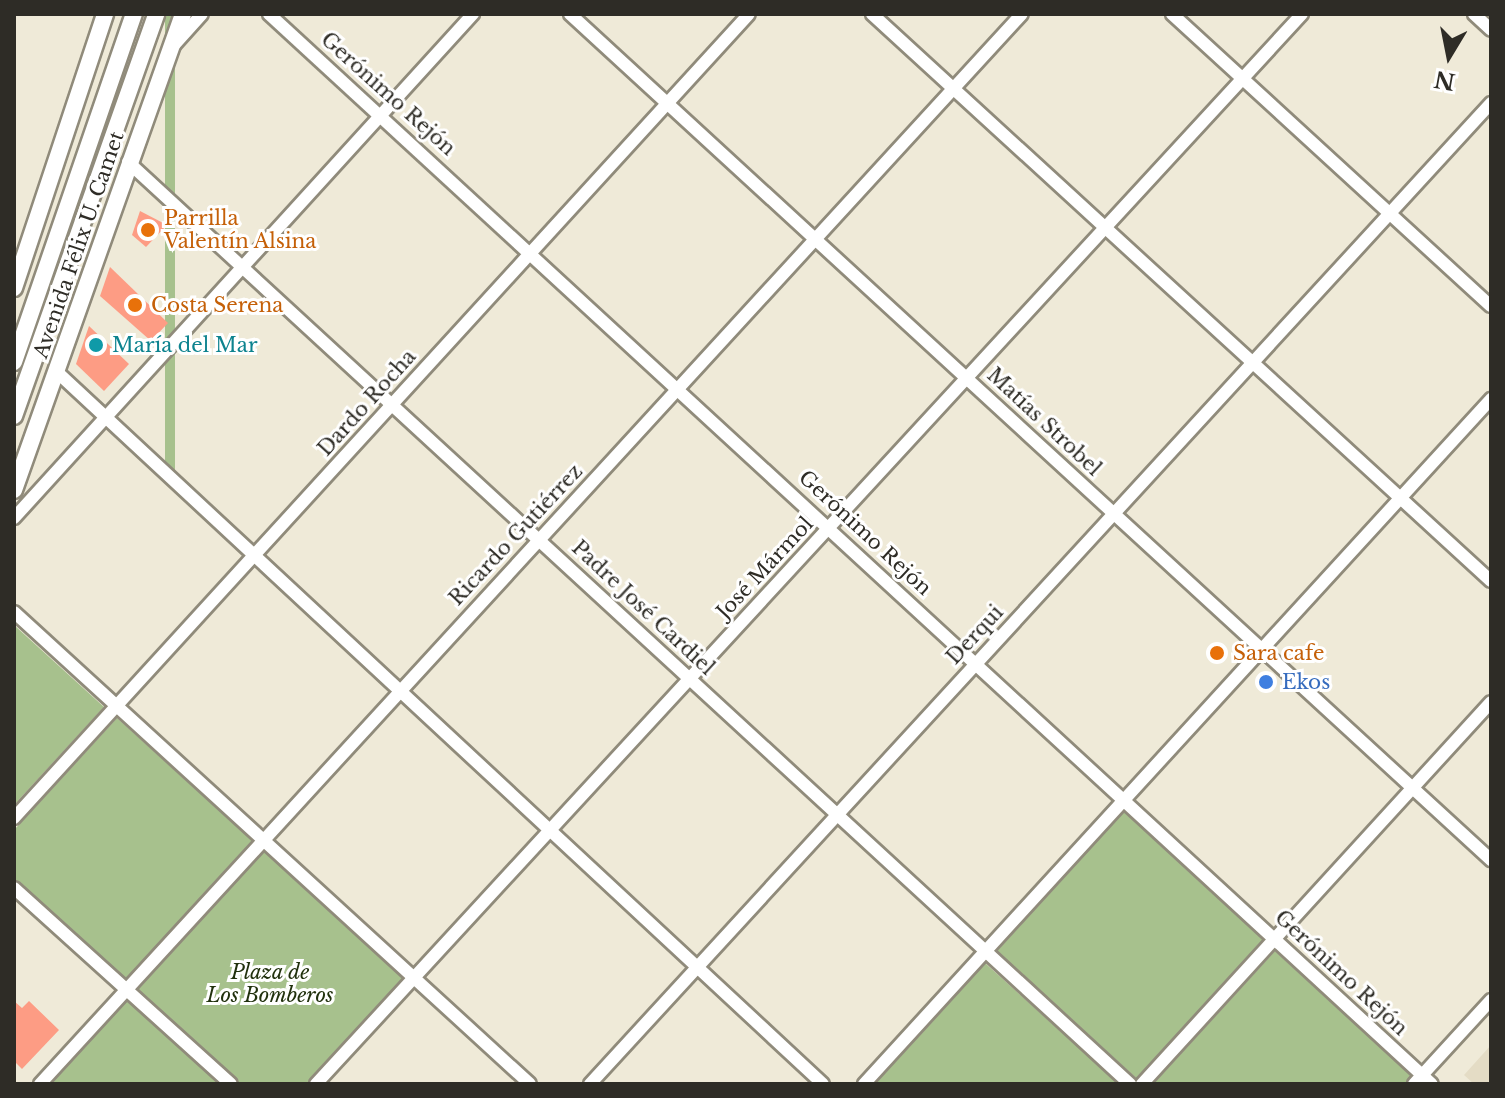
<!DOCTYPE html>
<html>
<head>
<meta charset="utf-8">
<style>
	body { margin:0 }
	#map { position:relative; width:1505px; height:1098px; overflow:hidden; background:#efead8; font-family:"Libre Baskerville",serif }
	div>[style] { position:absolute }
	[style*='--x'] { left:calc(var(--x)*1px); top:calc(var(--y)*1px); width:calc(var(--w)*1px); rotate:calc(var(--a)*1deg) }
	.built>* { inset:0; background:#e4dcc5 }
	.green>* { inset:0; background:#a7c18d; transform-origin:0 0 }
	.building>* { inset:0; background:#fd9c84 }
	.roads { filter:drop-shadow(2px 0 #908b7b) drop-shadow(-2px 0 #908b7b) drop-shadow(0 2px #908b7b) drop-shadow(0 -2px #908b7b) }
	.minor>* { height:12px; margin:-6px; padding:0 6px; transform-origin:6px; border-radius:6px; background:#fff }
	.major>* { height:16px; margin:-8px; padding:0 8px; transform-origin:8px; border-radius:8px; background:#fff }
	.dots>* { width:22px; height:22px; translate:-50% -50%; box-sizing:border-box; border:4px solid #fff; border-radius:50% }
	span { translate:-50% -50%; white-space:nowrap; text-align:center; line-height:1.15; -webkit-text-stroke:6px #fff; paint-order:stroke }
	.street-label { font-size:20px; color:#2e2c26 }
	.food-label { font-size:20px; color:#c56008 }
	.left { translate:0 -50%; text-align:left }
	.culture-label { font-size:20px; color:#0d838f }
	.shop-label { font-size:20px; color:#366cbe }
	.park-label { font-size:20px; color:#21310d; font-style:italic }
	.frame { position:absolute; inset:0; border:16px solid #2e2c26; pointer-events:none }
	.north { position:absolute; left:1409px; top:16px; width:80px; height:80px; -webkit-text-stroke:6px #fff; paint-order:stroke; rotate:190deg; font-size:22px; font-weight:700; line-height:32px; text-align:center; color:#2e2c26 }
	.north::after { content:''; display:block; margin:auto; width:28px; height:36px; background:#2e2c26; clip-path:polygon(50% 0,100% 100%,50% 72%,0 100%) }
</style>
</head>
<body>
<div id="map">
	<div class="built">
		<div style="clip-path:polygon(1491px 1045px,1491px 1084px,1474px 1084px,1464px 1075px)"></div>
	</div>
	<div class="green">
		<div style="left:165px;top:14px;width:10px;height:456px"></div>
		<div style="clip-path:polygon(14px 625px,104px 707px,14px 805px)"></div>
		<div style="clip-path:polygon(117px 718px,253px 841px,127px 980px,14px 878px,14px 830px)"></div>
		<div style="left:1124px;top:810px;width:191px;height:191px;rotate:42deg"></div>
		<div style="clip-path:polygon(265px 844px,408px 981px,312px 1084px,45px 1084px)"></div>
		<div style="clip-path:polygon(1275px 951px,1412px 1076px,1405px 1084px,1153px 1084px)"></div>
		<div style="clip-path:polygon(985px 963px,1119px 1084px,875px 1084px)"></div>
	</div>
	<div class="building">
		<div style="clip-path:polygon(140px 211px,167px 225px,146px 247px,132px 235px)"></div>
		<div style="clip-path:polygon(110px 267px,168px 323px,151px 341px,100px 296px)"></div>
		<div style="clip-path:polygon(89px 326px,129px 364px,104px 391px,76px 364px)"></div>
		<div style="clip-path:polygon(14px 1001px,22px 1008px,29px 1001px,59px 1030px,22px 1069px,14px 1061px)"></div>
	</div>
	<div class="roads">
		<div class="minor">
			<div style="--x:269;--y:14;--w:1580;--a:42.62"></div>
			<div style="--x:570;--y:14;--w:1251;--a:42.57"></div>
			<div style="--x:872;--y:14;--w:839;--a:42.49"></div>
			<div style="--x:1172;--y:14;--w:432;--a:42.5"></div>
			<div style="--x:1474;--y:14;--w:23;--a:43"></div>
			<div style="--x:175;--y:44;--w:40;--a:-48"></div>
			<div style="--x:128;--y:162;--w:1362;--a:42.62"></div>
			<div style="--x:56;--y:371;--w:1047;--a:42.91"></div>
			<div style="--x:14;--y:518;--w:682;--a:-47.68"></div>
			<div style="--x:14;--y:612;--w:699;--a:42.45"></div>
			<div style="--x:14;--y:818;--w:1089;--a:-47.57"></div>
			<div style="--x:14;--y:888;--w:292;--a:42.1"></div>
			<div style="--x:40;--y:1084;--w:1452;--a:-47.46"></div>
			<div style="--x:316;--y:1084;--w:1455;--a:-47.34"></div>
			<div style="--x:590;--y:1084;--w:1332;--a:-47.43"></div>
			<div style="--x:864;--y:1084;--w:929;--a:-47.53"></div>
			<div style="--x:1142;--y:1084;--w:517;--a:-47.58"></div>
			<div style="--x:1414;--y:1084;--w:114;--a:-47.5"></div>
		</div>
		<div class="major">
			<div style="--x:14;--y:288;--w:289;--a:-71.6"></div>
			<div style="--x:14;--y:362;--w:368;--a:-71"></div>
			<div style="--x:14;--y:416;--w:426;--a:-70.5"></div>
			<div style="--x:14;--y:490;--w:505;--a:-70.45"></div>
		</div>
	</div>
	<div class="dots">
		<div style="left:148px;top:230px;background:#e8710a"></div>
		<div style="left:135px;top:305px;background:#e8710a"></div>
		<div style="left:96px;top:345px;background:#0f9aa8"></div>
		<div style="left:1217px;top:653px;background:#e8710a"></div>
		<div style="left:1266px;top:682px;background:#3f7fe0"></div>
	</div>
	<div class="street-label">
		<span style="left:388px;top:94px;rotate:42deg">Gerónimo Rejón</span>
		<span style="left:79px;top:245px;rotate:-71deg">Avenida Félix U. Camet</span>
		<span style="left:367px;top:403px;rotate:-48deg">Dardo Rocha</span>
		<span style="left:1044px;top:422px;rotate:43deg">Matías Strobel</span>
		<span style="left:865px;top:533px;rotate:43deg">Gerónimo Rejón</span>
		<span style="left:516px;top:535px;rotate:-47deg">Ricardo Gutiérrez</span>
		<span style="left:765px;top:568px;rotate:-47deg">José Mármol</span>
		<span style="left:643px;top:608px;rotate:43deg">Padre José Cardiel</span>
		<span style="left:975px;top:635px;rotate:-47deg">Derqui</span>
		<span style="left:1341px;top:973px;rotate:43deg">Gerónimo Rejón</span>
	</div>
	<div class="food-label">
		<span class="left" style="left:164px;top:230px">Parrilla<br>Valentín Alsina</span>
		<span class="left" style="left:151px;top:305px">Costa Serena</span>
		<span class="left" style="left:1233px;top:653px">Sara cafe</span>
	</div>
	<div class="culture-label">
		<span class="left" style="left:112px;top:345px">María del Mar</span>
	</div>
	<div class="shop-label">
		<span class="left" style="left:1282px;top:682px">Ekos</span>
	</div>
	<div class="park-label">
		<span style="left:270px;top:984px">Plaza de<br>Los Bomberos</span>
	</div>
	<div class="frame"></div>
	<div class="north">N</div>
</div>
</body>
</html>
